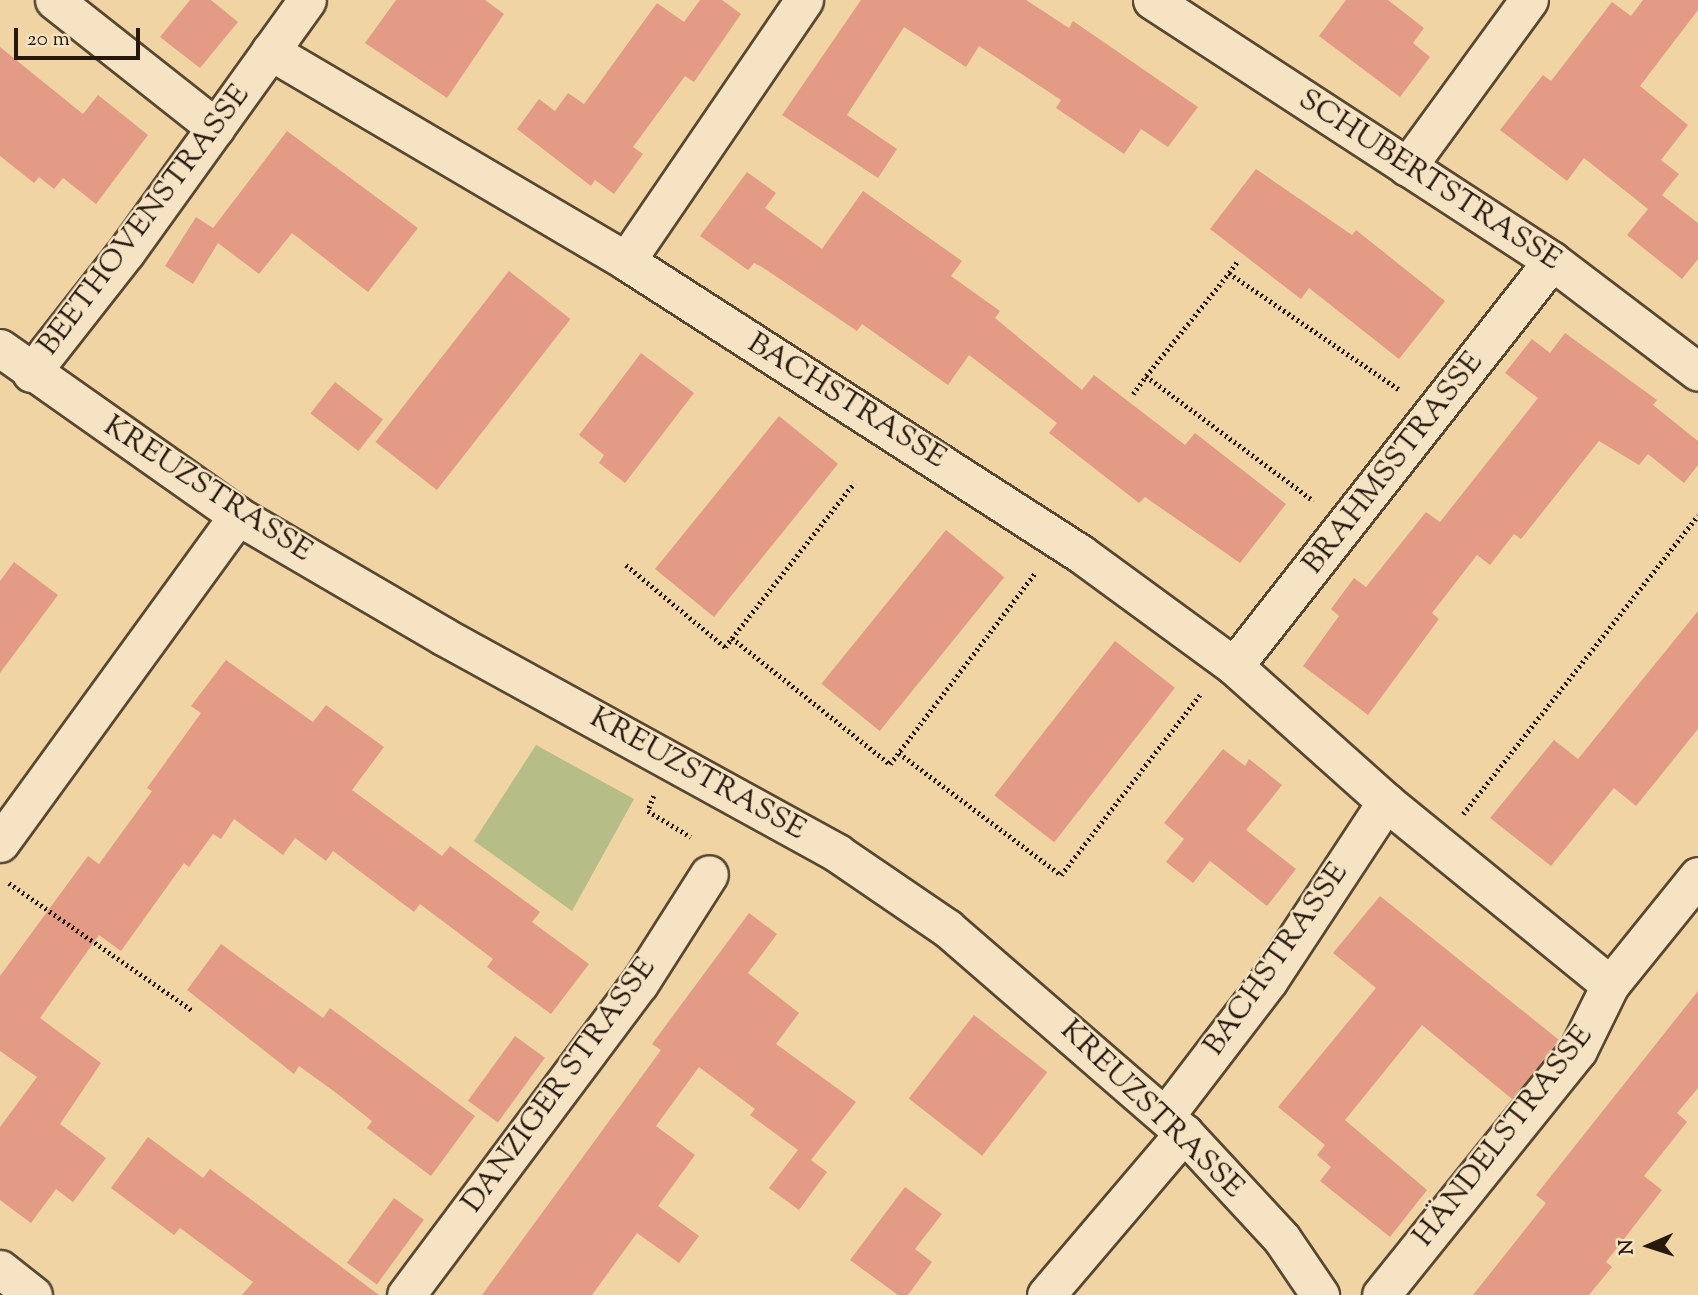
<!DOCTYPE html>
<html>
<head>
<meta charset="utf-8">
<style>
	body { margin:0 }
	#map { position:relative; width:1698px; height:1295px; overflow:hidden; background:#f0d4a4; font-family:"Sorts Mill Goudy",serif }
	div>[style] { position:absolute }
	[style*='--x'] { left:calc(var(--x)*1px); top:calc(var(--y)*1px); width:calc(var(--w)*1px); rotate:calc(var(--a)*1deg) }
	.green>* { inset:0; background:#b7bd87 }
	.building>* { inset:0; background:#e39b85; transform-origin:0 0 }
	.path>* { height:4.5px; margin-top:-2.25px; transform-origin:0; background:repeating-linear-gradient(90deg,#26180c 0 2px,transparent 0 5.5px) }
	.roads { filter:drop-shadow(2px 0 #584732) drop-shadow(-2px 0 #584732) drop-shadow(0 2px #584732) drop-shadow(0 -2px #584732) }
	.minor>* { height:37px; margin:-18.5px; padding:0 18.5px; transform-origin:18.5px; border-radius:18.5px; background:#f5e3c4 }
	span { translate:-50% -50%; white-space:nowrap; text-align:center; line-height:1.15; -webkit-text-stroke:5px #f5e3c4; paint-order:stroke }
	.street-label { font-size:30px; color:#26180c }
	.north { position:absolute; left:1614px; top:1211px; width:70px; height:70px; -webkit-text-stroke:5px #f5e3c4; paint-order:stroke; rotate:267deg; font-size:19px; font-weight:700; line-height:28px; text-align:center; color:#26180c }
	.north::after { content:''; display:block; margin:auto; width:24px; height:32px; background:#26180c; clip-path:polygon(50% 0,100% 100%,50% 72%,0 100%) }
	.scale { position:absolute; left:14px; top:28px; width:126px; height:32px; box-sizing:border-box; border:4px solid #26180c; border-top:0; padding-left:9px; font-size:21px; line-height:24px; white-space:nowrap; color:#26180c; -webkit-text-stroke:5px #f5e3c4; paint-order:stroke }
</style>
</head>
<body>
<div id="map">
	<div class="green">
		<div style="clip-path:polygon(536px 745px,634px 799px,572px 911px,474px 841px)"></div>
	</div>
	<div class="building">
		<div style="clip-path:polygon(190px 0,211px 0,238px 22px,200px 68px,160px 37px)"></div>
		<div style="clip-path:polygon(396px 0,485px 0,504px 14px,447px 98px,365px 43px)"></div>
		<div style="clip-path:polygon(700px 0,722px 0,741px 14px,694px 82px,685px 76px,633px 147px,643px 154px,614px 194px,595px 180px,591px 186px,517px 129px,539px 99px,555px 111px,568px 93px,584px 104px,657px 3px,684px 22px)"></div>
		<div style="clip-path:polygon(861px 0,1026px 0,1069px 28px,1073px 21px,1198px 107px,1168px 147px,1141px 129px,1124px 154px,1056px 108px,1061px 100px,979px 46px,966px 67px,904px 27px,847px 115px,897px 149px,878px 178px,782px 115px)"></div>
		<div style="clip-path:polygon(1346px 0,1388px 0,1424px 28px,1413px 43px,1430px 57px,1400px 97px,1319px 36px)"></div>
		<div style="clip-path:polygon(1643px 0,1698px 0,1698px 10px,1640px 86px,1688px 125px,1661px 160px,1679px 174px,1662px 195px,1698px 223px,1698px 259px,1682px 279px,1627px 235px,1648px 209px,1584px 158px,1567px 181px,1500px 130px,1543px 75px,1551px 81px,1612px 2px,1631px 16px)"></div>
		<div style="clip-path:polygon(0 47px,83px 114px,98px 95px,148px 135px,96px 204px,63px 178px,54px 189px,39px 177px,34px 183px,0 156px)"></div>
		<div style="clip-path:polygon(287px 131px,418px 228px,368px 292px,292px 233px,259px 274px,218px 243px,193px 284px,165px 266px,196px 217px,213px 228px)"></div>
		<div style="clip-path:polygon(1256px 169px,1352px 235px,1356px 230px,1445px 301px,1399px 359px,1309px 288px,1301px 299px,1210px 229px)"></div>
		<div style="clip-path:polygon(747px 172px,776px 193px,765px 208px,822px 249px,863px 191px,962px 261px,951px 276px,1000px 311px,995px 318px,1082px 390px,1094px 375px,1185px 445px,1195px 433px,1286px 504px,1240px 563px,1145px 497px,1139px 503px,1049px 433px,1057px 423px,969px 355px,948px 385px,862px 324px,857px 331px,762px 267px,754px 263px,748px 270px,700px 236px)"></div>
		<div style="left:509px;top:271px;width:78px;height:217px;rotate:38deg"></div>
		<div style="clip-path:polygon(1565px 333px,1657px 400px,1653px 405px,1698px 441px,1698px 465px,1684px 483px,1648px 454px,1639px 465px,1599px 441px,1521px 539px,1514px 534px,1490px 565px,1477px 555px,1432px 613px,1439px 619px,1368px 715px,1303px 666px,1339px 616px,1331px 609px,1354px 578px,1366px 587px,1426px 512px,1440px 522px,1538px 398px,1505px 373px,1532px 339px,1550px 353px)"></div>
		<div style="clip-path:polygon(641px 353px,694px 393px,625px 483px,599px 463px,604px 455px,579px 435px)"></div>
		<div style="left:335px;top:382px;width:61px;height:40px;rotate:38deg"></div>
		<div style="left:779px;top:416px;width:76px;height:197px;rotate:39deg"></div>
		<div style="left:946px;top:530px;width:75px;height:198px;rotate:39deg"></div>
		<div style="clip-path:polygon(14px 562px,58px 595px,0 673px,0 581px)"></div>
		<div style="clip-path:polygon(1698px 611px,1698px 729px,1636px 806px,1614px 788px,1551px 866px,1490px 818px,1554px 740px,1578px 759px)"></div>
		<div style="left:1115px;top:641px;width:76px;height:196px;rotate:38deg"></div>
		<div style="clip-path:polygon(226px 660px,313px 722px,326px 705px,384px 747px,352px 790px,442px 856px,450px 846px,540px 912px,532px 922px,589px 964px,551px 1014px,487px 967px,493px 959px,420px 904px,414px 912px,333px 851px,326px 861px,295px 838px,283px 855px,234px 819px,221px 839px,213px 834px,189px 867px,184px 863px,121px 951px,99px 935px,40px 1018px,101px 1063px,60px 1124px,106px 1158px,73px 1202px,56px 1189px,31px 1223px,0 1200px,0 1127px,37px 1077px,0 1051px,0 976px,88px 856px,99px 864px,152px 791px,147px 788px,201px 713px,191px 706px)"></div>
		<div style="clip-path:polygon(1223px 749px,1245px 766px,1249px 759px,1282px 785px,1246px 830px,1296px 869px,1267px 906px,1210px 861px,1193px 883px,1166px 862px,1184px 839px,1164px 823px)"></div>
		<div style="clip-path:polygon(1380px 896px,1559px 1040px,1512px 1099px,1422px 1025px,1345px 1120px,1427px 1190px,1390px 1237px,1320px 1181px,1331px 1167px,1317px 1155px,1325px 1145px,1278px 1107px,1376px 988px,1333px 953px)"></div>
		<div style="clip-path:polygon(749px 913px,777px 934px,748px 973px,799px 1013px,776px 1044px,856px 1102px,811px 1160px,827px 1172px,799px 1210px,769px 1188px,798px 1150px,750px 1115px,755px 1109px,699px 1067px,656px 1126px,695px 1155px,658px 1206px,699px 1236px,679px 1263px,637px 1233px,592px 1295px,482px 1295px,661px 1050px,652px 1044px)"></div>
		<div style="clip-path:polygon(221px 944px,323px 1018px,330px 1008px,475px 1116px,431px 1176px,367px 1128px,372px 1121px,335px 1092px,299px 1066px,294px 1074px,187px 990px)"></div>
		<div style="clip-path:polygon(1698px 991px,1698px 1088px,1677px 1113px,1687px 1122px,1644px 1176px,1662px 1190px,1606px 1262px,1612px 1267px,1589px 1295px,1473px 1295px,1546px 1203px,1536px 1195px)"></div>
		<div style="left:974px;top:1015px;width:93px;height:106px;rotate:38deg"></div>
		<div style="left:515px;top:1036px;width:37px;height:80px;rotate:36deg"></div>
		<div style="clip-path:polygon(148px 1137px,203px 1178px,210px 1169px,379px 1295px,242px 1295px,253px 1282px,180px 1228px,174px 1235px,111px 1188px)"></div>
		<div style="clip-path:polygon(905px 1187px,942px 1214px,915px 1249px,932px 1262px,908px 1295px,898px 1295px,850px 1260px)"></div>
		<div style="left:394px;top:1198px;width:37px;height:80px;rotate:36deg"></div>
	</div>
	<div class="path">
		<div style="--x:1229;--y:273;--w:14;--a:-54"></div>
		<div style="--x:1146;--y:376;--w:132;--a:-51.1"></div>
		<div style="--x:1229;--y:273;--w:207;--a:34.4"></div>
		<div style="--x:1133;--y:394;--w:22;--a:-54"></div>
		<div style="--x:1146;--y:376;--w:209;--a:36.7"></div>
		<div style="--x:626;--y:565;--w:129;--a:39.6"></div>
		<div style="--x:725;--y:647;--w:209;--a:-51.8"></div>
		<div style="--x:732;--y:638;--w:202;--a:38.6"></div>
		<div style="--x:890;--y:764;--w:241;--a:-52.8"></div>
		<div style="--x:899;--y:753;--w:203;--a:37"></div>
		<div style="--x:1061;--y:875;--w:230;--a:-52.4"></div>
		<div style="--x:654;--y:796;--w:16;--a:112"></div>
		<div style="--x:648;--y:811;--w:50;--a:31.2"></div>
		<div style="--x:1463;--y:814;--w:380;--a:-51.8"></div>
		<div style="--x:9;--y:883;--w:224;--a:34.8"></div>
	</div>
	<div class="roads">
		<div class="minor">
			<div style="--x:54;--y:0;--w:206;--a:38.3"></div>
			<div style="--x:1152;--y:0;--w:478;--a:33.1"></div>
			<div style="--x:1552;--y:261;--w:183;--a:37.2"></div>
			<div style="--x:270;--y:51;--w:413;--a:30.5"></div>
			<div style="--x:626;--y:261;--w:541;--a:32.78"></div>
			<div style="--x:1081;--y:554;--w:190;--a:36.2"></div>
			<div style="--x:1234;--y:666;--w:204;--a:41.8"></div>
			<div style="--x:1386;--y:802;--w:289;--a:39.2"></div>
			<div style="--x:1407;--y:167;--w:207;--a:-53.9"></div>
			<div style="--x:626;--y:261;--w:316;--a:-55.7"></div>
			<div style="--x:0;--y:348;--w:291;--a:35.2"></div>
			<div style="--x:238;--y:516;--w:238;--a:30.3"></div>
			<div style="--x:443;--y:636;--w:450;--a:28.8"></div>
			<div style="--x:837;--y:853;--w:133;--a:34.3"></div>
			<div style="--x:947;--y:928;--w:313;--a:40.9"></div>
			<div style="--x:1184;--y:1133;--w:144;--a:47.2"></div>
			<div style="--x:1282;--y:1239;--w:68;--a:55.8"></div>
			<div style="--x:31;--y:373;--w:154;--a:-51.9"></div>
			<div style="--x:126;--y:252;--w:310;--a:-54.3"></div>
			<div style="--x:1234;--y:666;--w:515;--a:-51.86"></div>
			<div style="--x:0;--y:843;--w:404;--a:-54"></div>
			<div style="--x:1165;--y:1116;--w:171;--a:-52.6"></div>
			<div style="--x:1269;--y:980;--w:213;--a:-56.7"></div>
			<div style="--x:0;--y:1269;--w:42;--a:38.2"></div>
			<div style="--x:406;--y:1295;--w:389;--a:-53.2"></div>
			<div style="--x:639;--y:984;--w:130;--a:-57.5"></div>
			<div style="--x:1046;--y:1295;--w:213;--a:-49.6"></div>
			<div style="--x:1381;--y:1295;--w:314;--a:-51.2"></div>
			<div style="--x:1578;--y:1050;--w:72;--a:-63.8"></div>
			<div style="--x:1610;--y:985;--w:140;--a:-51.1"></div>
		</div>
	</div>
	<div class="street-label">
		<span style="left:1429px;top:181px;rotate:33deg">SCHUBERTSTRASSE</span>
		<span style="left:145px;top:221px;rotate:-53deg">BEETHOVENSTRASSE</span>
		<span style="left:846px;top:402px;rotate:32deg">BACHSTRASSE</span>
		<span style="left:1394px;top:464px;rotate:-52deg">BRAHMSSTRASSE</span>
		<span style="left:207px;top:490px;rotate:33deg">KREUZSTRASSE</span>
		<span style="left:697px;top:775px;rotate:29deg">KREUZSTRASSE</span>
		<span style="left:1277px;top:960px;rotate:-55deg">BACHSTRASSE</span>
		<span style="left:560px;top:1086px;rotate:-54deg">DANZIGER STRASSE</span>
		<span style="left:1151px;top:1110px;rotate:44deg">KREUZSTRASSE</span>
		<span style="left:1504px;top:1137px;rotate:-52deg">HÄNDELSTRASSE</span>
	</div>
	<div class="north">N</div>
	<div class="scale">20 m</div>
</div>
</body>
</html>
